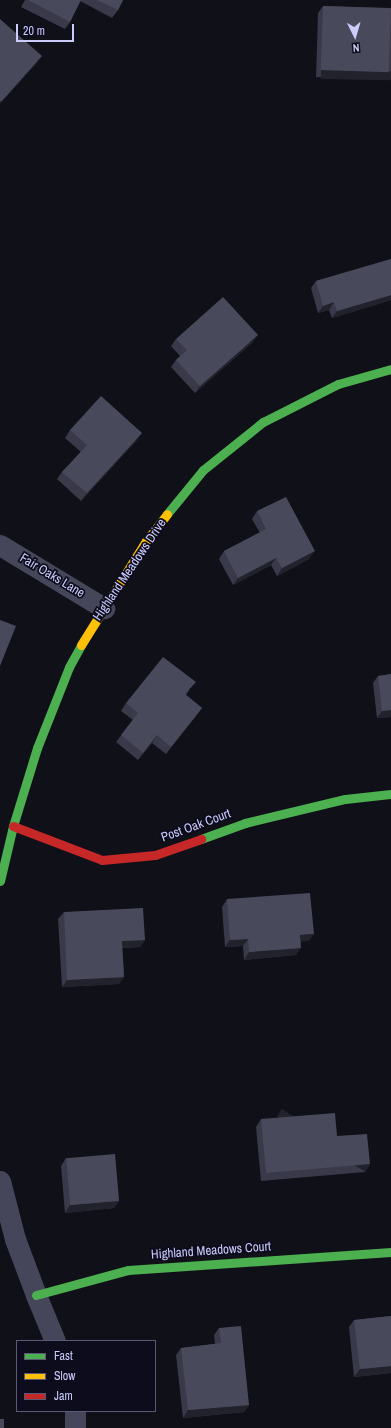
<!DOCTYPE html>
<html>
<head>
<meta charset="utf-8">
<style>
	body { margin:0 }
	#map { position:relative; width:391px; height:1428px; overflow:hidden; background:#101018; font-family:"Archivo Narrow",sans-serif }
	div>[style] { position:absolute }
	[style*='--x'] { left:calc(var(--x)*1px); top:calc(var(--y)*1px); width:calc(var(--w)*1px); rotate:calc(var(--a)*1deg) }
	.street>* { height:21px; margin:-10.5px; padding:0 10.5px; transform-origin:10.5px; border-radius:10.5px; background:#454659 }
	.fast>* { height:9px; margin:-4.5px; padding:0 4.5px; transform-origin:4.5px; border-radius:4.5px; background:#4caf50 }
	.slow>* { height:9px; margin:-4.5px; padding:0 4.5px; transform-origin:4.5px; border-radius:4.5px; background:#ffc107 }
	.jam>* { height:9px; margin:-4.5px; padding:0 4.5px; transform-origin:4.5px; border-radius:4.5px; background:#c62828 }
	.wall>* { inset:0; background:#393949 }
	.shaded-wall>* { inset:0; background:#22222d; transform-origin:0 0 }
	.building>* { inset:0; background:#49495c; transform-origin:0 0 }
	span { translate:-50% -50%; white-space:nowrap; text-align:center; line-height:1.15; -webkit-text-stroke:3.5px #0d0c1c; paint-order:stroke }
	.street-label { font-size:13px; color:#cbcbfc }
	.legend { position:absolute; left:16px; top:1340px; width:140px; height:72px; box-sizing:border-box; background:#0d0c1c; border:1px solid #595876; margin:0; padding:5px 7px; list-style:none; font-size:12px; color:#cbcbfc }
	.legend li { display:flex; align-items:center; gap:8px; height:20px }
	.legend b { width:20px; border:1px solid #595876 }
	.north { position:absolute; left:335px; top:16px; width:40px; height:40px; -webkit-text-stroke:3px #0d0c1c; paint-order:stroke; rotate:175deg; font-size:11px; font-weight:700; line-height:16px; text-align:center; color:#cbcbfc }
	.north::after { content:''; display:block; margin:auto; width:14px; height:18px; background:#cbcbfc; clip-path:polygon(50% 0,100% 100%,50% 72%,0 100%) }
	.scale { position:absolute; left:16px; top:24px; width:58px; height:18px; box-sizing:border-box; border:2px solid #cbcbfc; border-top:0; padding-left:5px; font-size:12px; line-height:14px; white-space:nowrap; color:#cbcbfc; -webkit-text-stroke:3px #0d0c1c; paint-order:stroke }
</style>
</head>
<body>
<div id="map">
	<div class="street">
		<div style="--x:0;--y:545;--w:122;--a:31.2"></div>
		<div style="--x:0;--y:1181;--w:60;--a:75.5"></div>
		<div style="--x:15;--y:1239;--w:60;--a:69.4"></div>
		<div style="--x:36;--y:1295;--w:50;--a:67.6"></div>
		<div style="--x:75;--y:1411;--w:17;--a:90"></div>
	</div>
	<div class="fast">
		<div style="--x:167;--y:514;--w:57;--a:-50.7"></div>
		<div style="--x:203;--y:470;--w:77;--a:-38.7"></div>
		<div style="--x:263;--y:422;--w:84;--a:-26.9"></div>
		<div style="--x:338;--y:384;--w:55;--a:-15.8"></div>
		<div style="--x:201;--y:839;--w:47;--a:-20"></div>
		<div style="--x:245;--y:823;--w:103;--a:-13.5"></div>
		<div style="--x:345;--y:799;--w:46;--a:-6.2"></div>
		<div style="--x:0;--y:881;--w:57;--a:-76.7"></div>
		<div style="--x:13;--y:826;--w:82;--a:-72.9"></div>
		<div style="--x:37;--y:748;--w:87;--a:-68.4"></div>
		<div style="--x:69;--y:667;--w:25;--a:-61"></div>
		<div style="--x:36;--y:1295;--w:95;--a:-15.2"></div>
		<div style="--x:128;--y:1270;--w:264;--a:-3.9"></div>
	</div>
	<div class="slow">
		<div style="--x:81;--y:645;--w:123;--a:-58"></div>
		<div style="--x:146;--y:541;--w:34;--a:-52"></div>
	</div>
	<div class="jam">
		<div style="--x:13;--y:826;--w:95;--a:20.9"></div>
		<div style="--x:102;--y:860;--w:53;--a:-5.4"></div>
		<div style="--x:155;--y:855;--w:49;--a:-19.2"></div>
	</div>
	<div class="wall">
		<div style="clip-path:polygon(25px 0,123px 0,118px 10px,112px 18px,80px 1px,70px 22px,65px 29px,21px 7px)"></div>
		<div style="clip-path:polygon(323px 6px,391px 8px,391px 78px,316px 77px,318px 13px)"></div>
		<div style="clip-path:polygon(391px 259px,391px 300px,332px 318px,329px 310px,318px 313px,311px 288px,316px 281px)"></div>
		<div style="clip-path:polygon(176px 339px,253px 342px,195px 393px,171px 367px,176px 360px,180px 356px,171px 346px)"></div>
		<div style="clip-path:polygon(70px 430px,137px 440px,81px 501px,57px 479px,62px 472px,81px 452px,65px 438px)"></div>
		<div style="clip-path:polygon(257px 511px,309px 559px,277px 576px,271px 565px,233px 585px,219px 559px,224px 551px,260px 533px,252px 519px)"></div>
		<div style="clip-path:polygon(391px 674px,391px 717px,377px 718px,373px 683px,378px 676px)"></div>
		<div style="clip-path:polygon(190px 689px,186px 695px,202px 708px,166px 754px,152px 743px,138px 760px,116px 742px,133px 720px,121px 711px,126px 703px)"></div>
		<div style="clip-path:polygon(227px 899px,309px 941px,301px 941px,296px 955px,244px 960px,243px 946px,225px 947px,222px 907px)"></div>
		<div style="clip-path:polygon(64px 912px,145px 940px,140px 947px,122px 948px,124px 977px,119px 984px,62px 987px,58px 919px)"></div>
		<div style="clip-path:polygon(261px 1119px,337px 1136px,370px 1164px,365px 1172px,261px 1181px,256px 1127px)"></div>
		<div style="clip-path:polygon(66px 1158px,119px 1201px,114px 1208px,65px 1213px,61px 1166px)"></div>
		<div style="clip-path:polygon(391px 1316px,391px 1373px,354px 1377px,349px 1327px,354px 1320px)"></div>
		<div style="clip-path:polygon(219px 1328px,249px 1405px,244px 1412px,183px 1418px,176px 1355px,181px 1348px,215px 1344px,214px 1335px)"></div>
	</div>
	<div class="shaded-wall">
		<div style="clip-path:polygon(42px 56px,36px 64px,0 104px,0 103px)"></div>
		<div style="left:321px;top:70px;width:70px;height:9px;rotate:1deg"></div>
		<div style="clip-path:polygon(391px 295px,391px 300px,332px 318px,337px 311px)"></div>
		<div style="clip-path:polygon(334px 302px,329px 310px,318px 313px,323px 306px)"></div>
		<div style="clip-path:polygon(258px 335px,253px 342px,195px 393px,200px 386px)"></div>
		<div style="clip-path:polygon(142px 433px,137px 440px,81px 501px,87px 493px)"></div>
		<div style="clip-path:polygon(315px 551px,309px 559px,277px 576px,282px 568px)"></div>
		<div style="clip-path:polygon(276px 558px,271px 565px,233px 585px,238px 578px)"></div>
		<div style="clip-path:polygon(202px 708px,197px 715px,166px 754px,171px 747px)"></div>
		<div style="clip-path:polygon(391px 710px,391px 717px,377px 718px,382px 711px)"></div>
		<div style="clip-path:polygon(157px 735px,152px 743px,138px 760px,143px 753px)"></div>
		<div style="clip-path:polygon(314px 934px,309px 941px,295px 942px,300px 935px)"></div>
		<div style="clip-path:polygon(248px 939px,243px 946px,225px 947px,230px 940px)"></div>
		<div style="clip-path:polygon(145px 940px,140px 947px,117px 948px,122px 941px)"></div>
		<div style="clip-path:polygon(301px 948px,296px 955px,244px 960px,249px 952px)"></div>
		<div style="clip-path:polygon(124px 977px,119px 984px,62px 987px,67px 980px)"></div>
		<div style="left:370px;top:1164px;width:9px;height:104px;rotate:122deg"></div>
		<div style="clip-path:polygon(119px 1201px,114px 1208px,65px 1213px,70px 1205px)"></div>
		<div style="clip-path:polygon(391px 1366px,391px 1373px,354px 1377px,360px 1369px)"></div>
		<div style="clip-path:polygon(249px 1405px,244px 1412px,183px 1418px,188px 1410px)"></div>
	</div>
	<div class="building">
		<div style="clip-path:polygon(28px 0,81px 0,70px 22px)"></div>
		<div style="clip-path:polygon(97px 0,123px 0,118px 10px)"></div>
		<div style="left:323px;top:6px;width:68px;height:64px;rotate:2deg"></div>
		<div style="clip-path:polygon(0 19px,42px 56px,1px 102px,0 101px)"></div>
		<div style="clip-path:polygon(391px 259px,391px 295px,337px 311px,334px 302px,323px 306px,316px 281px)"></div>
		<div style="clip-path:polygon(223px 297px,258px 335px,200px 386px,176px 360px,187px 350px,176px 339px)"></div>
		<div style="clip-path:polygon(101px 396px,142px 433px,87px 493px,62px 472px,87px 445px,70px 430px)"></div>
		<div style="clip-path:polygon(286px 497px,315px 551px,282px 568px,276px 558px,238px 578px,224px 551px,266px 529px,257px 511px)"></div>
		<div style="clip-path:polygon(0 620px,16px 626px,0 666px)"></div>
		<div style="clip-path:polygon(163px 657px,196px 682px,185px 694px,202px 708px,171px 747px,157px 735px,143px 753px,121px 735px,138px 713px,126px 703px)"></div>
		<div style="clip-path:polygon(391px 674px,391px 710px,382px 711px,378px 676px)"></div>
		<div style="clip-path:polygon(310px 893px,314px 934px,300px 935px,301px 948px,249px 952px,248px 939px,230px 940px,227px 899px)"></div>
		<div style="clip-path:polygon(143px 908px,145px 940px,122px 941px,124px 977px,67px 980px,64px 912px)"></div>
		<div style="clip-path:polygon(335px 1113px,337px 1136px,367px 1134px,370px 1164px,266px 1173px,261px 1119px)"></div>
		<div style="left:115px;top:1154px;width:47px;height:49px;rotate:85deg"></div>
		<div style="clip-path:polygon(391px 1316px,391px 1366px,360px 1369px,354px 1320px)"></div>
		<div style="clip-path:polygon(241px 1326px,249px 1405px,188px 1410px,181px 1348px,221px 1343px,219px 1328px)"></div>
		<div style="left:4px;top:1419px;width:9px;height:4px;rotate:90deg"></div>
	</div>
	<div class="street-label">
		<span style="left:130px;top:570px;rotate:-56deg">Highland Meadows Drive</span>
		<span style="left:52px;top:576px;rotate:31deg">Fair Oaks Lane</span>
		<span style="left:196px;top:826px;rotate:-20deg">Post Oak Court</span>
		<span style="left:211px;top:1251px;rotate:-4deg">Highland Meadows Court</span>
	</div>
	<ul class="legend">
	<li><b style="height:5px;background:#4caf50"></b>Fast</li>
	<li><b style="height:5px;background:#ffc107"></b>Slow</li>
	<li><b style="height:5px;background:#c62828"></b>Jam</li>
	</ul>
	<div class="north">N</div>
	<div class="scale">20 m</div>
</div>
</body>
</html>
